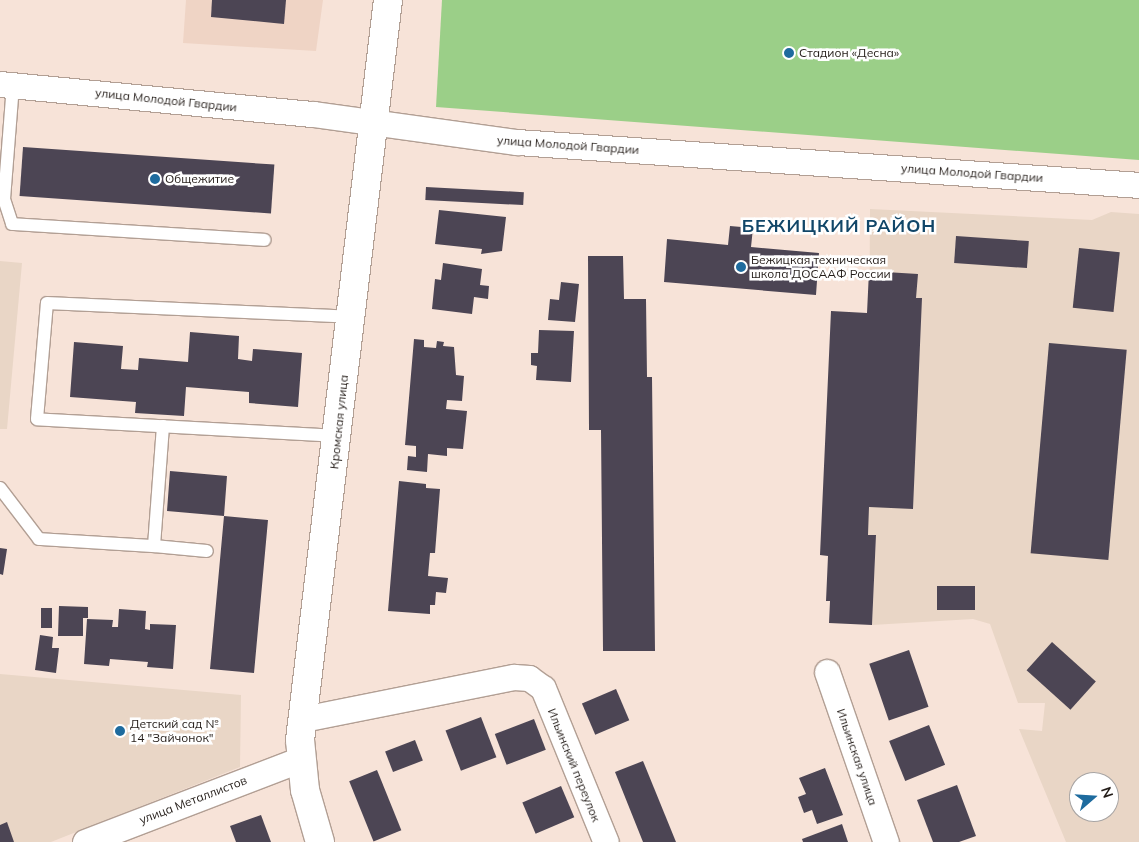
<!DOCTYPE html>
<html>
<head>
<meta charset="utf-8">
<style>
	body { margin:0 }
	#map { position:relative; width:1139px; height:842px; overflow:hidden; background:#f7e3d8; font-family:Mulish,sans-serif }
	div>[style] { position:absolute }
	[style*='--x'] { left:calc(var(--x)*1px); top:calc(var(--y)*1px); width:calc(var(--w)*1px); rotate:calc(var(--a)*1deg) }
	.built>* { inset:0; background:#efd4c5 }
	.industrial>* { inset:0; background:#e9d6c6 }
	.green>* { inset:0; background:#9bcf88 }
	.building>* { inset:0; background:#4c4554; transform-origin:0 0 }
	.roads { filter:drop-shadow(1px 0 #b29f94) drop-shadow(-1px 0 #b29f94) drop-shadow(0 1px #b29f94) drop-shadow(0 -1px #b29f94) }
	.service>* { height:12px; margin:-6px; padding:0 6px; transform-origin:6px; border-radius:6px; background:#fff }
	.minor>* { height:25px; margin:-12.5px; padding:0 12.5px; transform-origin:12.5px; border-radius:12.5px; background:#fff }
	.tertiary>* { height:28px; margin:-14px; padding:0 14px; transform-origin:14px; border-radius:14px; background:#fff }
	.dots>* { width:14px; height:14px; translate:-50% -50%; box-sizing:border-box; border:2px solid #fff; border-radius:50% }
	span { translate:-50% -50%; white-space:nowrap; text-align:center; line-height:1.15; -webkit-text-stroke:5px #fff; paint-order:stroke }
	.poi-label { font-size:12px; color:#231c18 }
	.left { translate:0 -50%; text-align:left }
	.street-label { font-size:12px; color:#231c18 }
	.district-label { font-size:18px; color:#114668; font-weight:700; letter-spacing:1px }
	.north { position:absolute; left:1069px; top:772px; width:50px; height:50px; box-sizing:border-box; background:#fff; border:1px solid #a7a4a3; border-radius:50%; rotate:71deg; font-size:14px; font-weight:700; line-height:20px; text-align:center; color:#231c18 }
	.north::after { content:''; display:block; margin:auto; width:18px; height:22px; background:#1e6b9e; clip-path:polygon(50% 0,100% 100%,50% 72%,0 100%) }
</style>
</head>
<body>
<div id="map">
	<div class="built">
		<div style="clip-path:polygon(186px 0,323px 0,316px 51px,183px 43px)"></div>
	</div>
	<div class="industrial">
		<div style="clip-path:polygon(evenodd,870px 209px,1092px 220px,1111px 212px,1139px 214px,1139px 842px,1066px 842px,1019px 729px,1042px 731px,1045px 703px,1018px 703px,990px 624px,973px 619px,872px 625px,876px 536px,868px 535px,870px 209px,1079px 782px,1109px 782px,1109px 812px,1079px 812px,1079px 782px)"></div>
		<div style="clip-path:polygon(0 261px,22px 263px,7px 429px,0 429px)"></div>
		<div style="clip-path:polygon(0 674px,241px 695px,240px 767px,51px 842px,0 842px)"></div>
	</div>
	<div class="green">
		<div style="clip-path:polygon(442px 0,1139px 0,1139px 160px,436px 107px)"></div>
	</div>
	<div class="building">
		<div style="clip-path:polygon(212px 0,286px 0,284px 24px,211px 17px)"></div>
		<div style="left:23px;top:147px;width:252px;height:49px;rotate:4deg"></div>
		<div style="left:426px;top:187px;width:98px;height:13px;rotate:3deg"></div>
		<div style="clip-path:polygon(439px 210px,506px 217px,502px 251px,481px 254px,482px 249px,435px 244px)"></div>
		<div style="clip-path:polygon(730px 226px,753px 228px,751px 247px,819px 253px,816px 295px,664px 282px,667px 239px,728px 245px)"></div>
		<div style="left:956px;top:236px;width:73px;height:27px;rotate:4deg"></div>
		<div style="left:1079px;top:248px;width:41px;height:60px;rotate:6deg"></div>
		<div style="clip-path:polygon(588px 256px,623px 256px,624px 299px,646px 299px,647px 377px,652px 377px,655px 651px,603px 651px,601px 430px,589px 430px)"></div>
		<div style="clip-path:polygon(443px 263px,482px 269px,480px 285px,489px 286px,488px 299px,474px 297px,472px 314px,432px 309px,435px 279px,441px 280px)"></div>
		<div style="clip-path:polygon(869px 271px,918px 274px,916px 298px,922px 298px,913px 509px,869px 507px,868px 535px,876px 535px,872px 625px,829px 623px,830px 601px,826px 601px,828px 556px,820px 555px,831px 311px,867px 313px)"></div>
		<div style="clip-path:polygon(561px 282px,579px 284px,575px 322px,548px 320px,550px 299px,559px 300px)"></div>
		<div style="clip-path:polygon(539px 330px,574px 331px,571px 382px,536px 380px,537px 366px,531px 365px,531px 353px,538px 353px)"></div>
		<div style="clip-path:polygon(190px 332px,239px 336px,238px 359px,252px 361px,253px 349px,302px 353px,298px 407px,249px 403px,249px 392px,186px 387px,184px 416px,135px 413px,136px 402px,70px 397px,74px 342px,123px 346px,121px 369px,138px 370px,139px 358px,188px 362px)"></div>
		<div style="clip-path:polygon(414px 339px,424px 340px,424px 347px,436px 348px,437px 341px,444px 342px,443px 346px,454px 347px,456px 375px,464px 376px,462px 401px,447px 400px,446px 409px,467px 411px,463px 449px,447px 448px,447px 456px,428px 454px,427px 472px,407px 470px,408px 456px,416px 457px,416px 446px,405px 445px)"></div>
		<div style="left:1049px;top:343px;width:78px;height:211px;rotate:5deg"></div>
		<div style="clip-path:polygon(170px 471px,227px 476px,224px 516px,268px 520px,254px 673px,210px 669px,224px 516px,167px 511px)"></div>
		<div style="clip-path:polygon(399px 481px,426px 484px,426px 488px,440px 489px,435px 553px,430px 553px,428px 576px,448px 578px,446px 593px,436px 592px,435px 605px,430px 605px,430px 614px,388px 611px)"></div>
		<div style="clip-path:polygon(0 548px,7px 549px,3px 575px,0 574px)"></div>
		<div style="left:937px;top:586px;width:38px;height:24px"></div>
		<div style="clip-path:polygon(59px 606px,88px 607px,88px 618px,83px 618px,83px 636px,58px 636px)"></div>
		<div style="left:41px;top:608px;width:11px;height:20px"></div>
		<div style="clip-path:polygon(119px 609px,146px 611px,145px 629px,150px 630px,150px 624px,176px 625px,173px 669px,147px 667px,148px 662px,110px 659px,109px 666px,84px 664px,87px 619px,113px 620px,112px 627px,118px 627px)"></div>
		<div style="clip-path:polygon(40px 635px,53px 637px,52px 648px,59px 648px,56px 673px,35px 670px)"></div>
		<div style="left:1052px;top:642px;width:59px;height:38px;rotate:42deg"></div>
		<div style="left:909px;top:650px;width:60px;height:42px;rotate:71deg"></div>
		<div style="left:616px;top:689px;width:34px;height:37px;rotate:67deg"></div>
		<div style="left:481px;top:717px;width:43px;height:38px;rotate:69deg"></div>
		<div style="left:534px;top:719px;width:33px;height:42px;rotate:69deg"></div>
		<div style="left:929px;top:725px;width:43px;height:43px;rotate:68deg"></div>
		<div style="left:415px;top:740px;width:22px;height:32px;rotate:69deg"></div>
		<div style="clip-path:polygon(643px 761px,676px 842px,643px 842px,615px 772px)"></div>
		<div style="clip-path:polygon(825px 768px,843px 815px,817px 824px,812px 810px,804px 813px,798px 797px,806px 794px,799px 778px)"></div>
		<div style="left:377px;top:770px;width:65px;height:30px;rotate:68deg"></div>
		<div style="clip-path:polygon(957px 785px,976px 836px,959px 842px,933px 842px,917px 800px)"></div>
		<div style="left:561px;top:786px;width:34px;height:42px;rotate:67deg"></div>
		<div style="clip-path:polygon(261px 815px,271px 842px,236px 842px,230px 826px)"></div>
		<div style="clip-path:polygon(7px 822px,14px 842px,0 842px,0 825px)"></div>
		<div style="clip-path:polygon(842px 824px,848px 842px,803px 842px,802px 839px)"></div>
	</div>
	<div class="roads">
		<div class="service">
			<div style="--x:13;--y:85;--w:114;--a:94.5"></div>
			<div style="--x:4;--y:199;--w:26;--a:72"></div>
			<div style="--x:12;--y:224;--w:253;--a:3.6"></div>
			<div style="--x:163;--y:426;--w:120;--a:94.3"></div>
			<div style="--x:154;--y:546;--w:53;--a:5.4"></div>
			<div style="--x:337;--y:436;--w:300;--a:-176.8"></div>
			<div style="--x:37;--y:419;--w:116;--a:-85.1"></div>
			<div style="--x:47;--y:303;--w:303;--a:2.6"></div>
			<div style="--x:0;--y:488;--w:64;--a:52.6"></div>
			<div style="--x:39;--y:539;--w:115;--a:3.5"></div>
		</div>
		<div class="minor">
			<div style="--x:0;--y:84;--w:315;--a:5.5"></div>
			<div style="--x:314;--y:114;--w:205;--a:7.9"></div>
			<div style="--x:517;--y:142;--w:623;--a:3.95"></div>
			<div style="--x:827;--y:672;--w:180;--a:70.9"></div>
			<div style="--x:303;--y:719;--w:215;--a:-11.3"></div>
			<div style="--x:514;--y:677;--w:15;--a:4"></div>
			<div style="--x:529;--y:678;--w:17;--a:36"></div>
			<div style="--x:543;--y:688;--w:166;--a:67.8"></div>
			<div style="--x:85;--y:842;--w:231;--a:-21"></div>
		</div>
		<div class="tertiary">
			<div style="--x:320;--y:842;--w:54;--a:-106.1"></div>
			<div style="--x:305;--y:790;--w:50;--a:-95.7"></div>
			<div style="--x:300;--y:740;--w:745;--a:-83.22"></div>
		</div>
	</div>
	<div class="dots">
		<div style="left:789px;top:53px;background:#1e6b9e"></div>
		<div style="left:155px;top:179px;background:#1e6b9e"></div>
		<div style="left:741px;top:267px;background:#1e6b9e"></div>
		<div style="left:120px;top:731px;background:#1e6b9e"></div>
	</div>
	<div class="poi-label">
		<span class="left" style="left:799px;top:53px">Стадион «Десна»</span>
		<span class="left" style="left:165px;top:179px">Общежитие</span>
		<span class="left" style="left:751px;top:267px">Бежицкая техническая<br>школа ДОСААФ России</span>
		<span class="left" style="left:130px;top:731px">Детский сад №<br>14 "Зайчонок"</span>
	</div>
	<div class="street-label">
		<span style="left:166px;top:100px;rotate:6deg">улица Молодой Гвардии</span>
		<span style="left:568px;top:145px;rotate:4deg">улица Молодой Гвардии</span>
		<span style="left:972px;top:173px;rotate:4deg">улица Молодой Гвардии</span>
		<span style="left:339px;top:422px;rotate:-84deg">Кромская улица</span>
		<span style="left:857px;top:757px;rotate:71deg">Ильинская улица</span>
		<span style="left:574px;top:765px;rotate:68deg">Ильинский переулок</span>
		<span style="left:193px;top:800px;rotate:-21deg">улица Металлистов</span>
	</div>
	<div class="district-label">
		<span style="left:839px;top:226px">БЕЖИЦКИЙ РАЙОН</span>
	</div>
	<div class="north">N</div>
</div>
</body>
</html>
